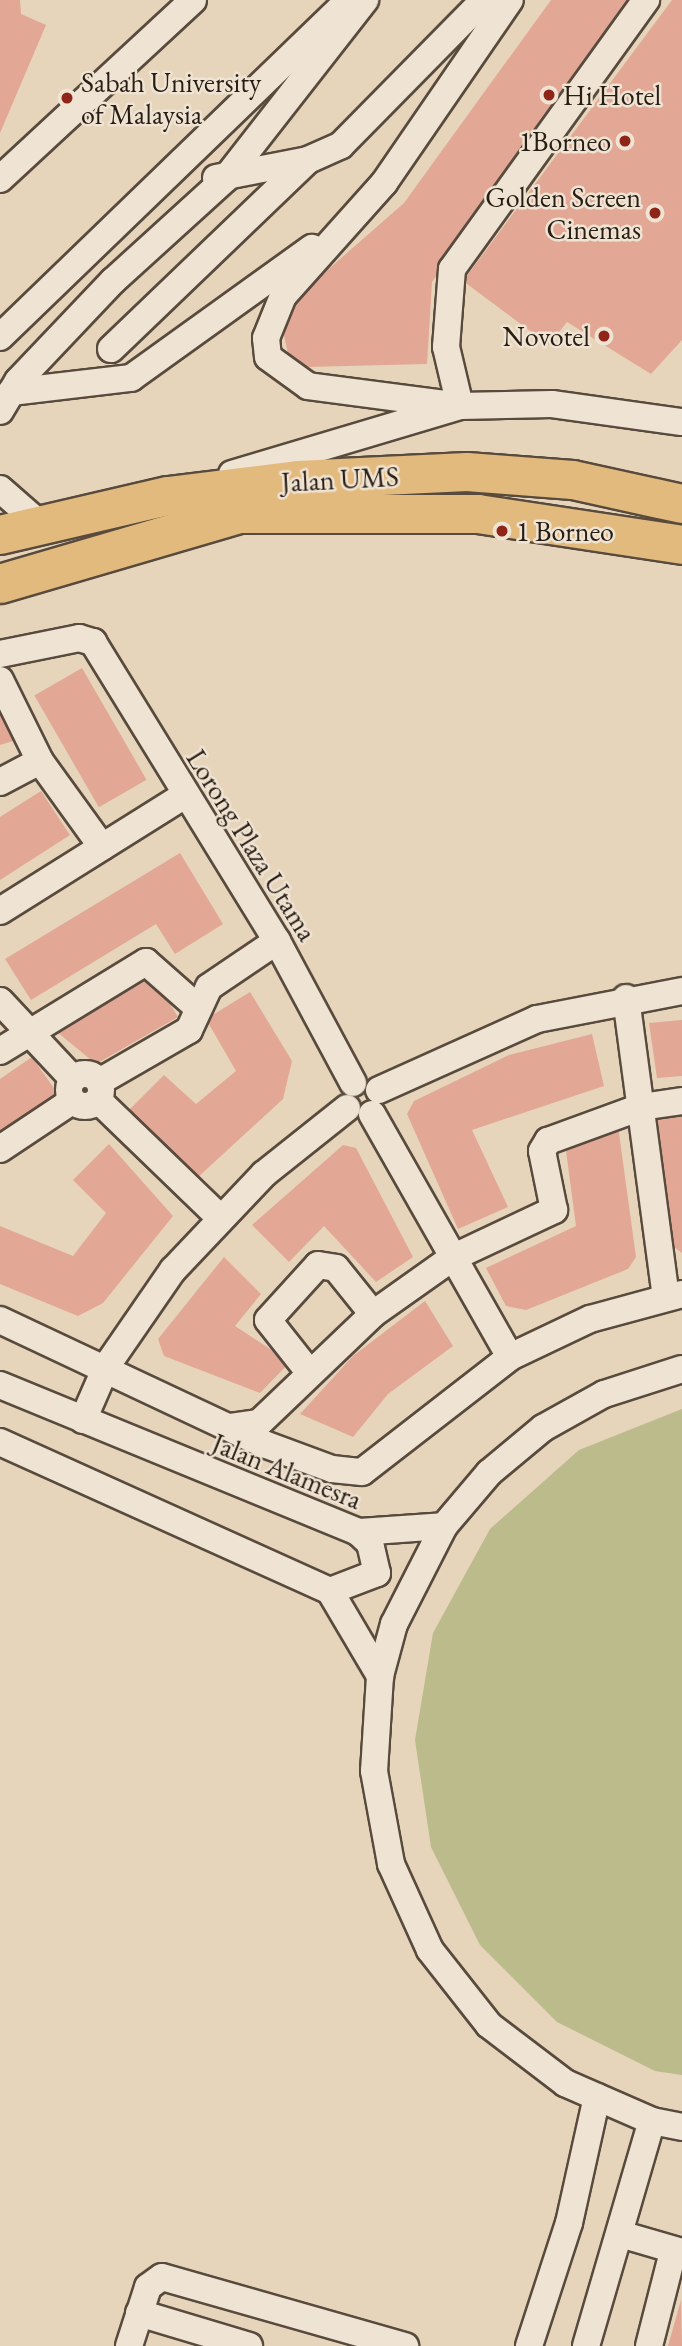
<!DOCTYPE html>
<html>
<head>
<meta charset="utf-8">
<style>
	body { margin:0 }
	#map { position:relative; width:682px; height:2346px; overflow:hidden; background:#e6d4bb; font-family:"EB Garamond",serif }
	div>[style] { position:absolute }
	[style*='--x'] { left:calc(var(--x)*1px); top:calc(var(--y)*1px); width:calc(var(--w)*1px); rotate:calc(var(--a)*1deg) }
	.green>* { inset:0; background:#bbbb8c }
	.building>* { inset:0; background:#e2a895; transform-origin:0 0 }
	.roads { filter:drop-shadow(2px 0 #584b3d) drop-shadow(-2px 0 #584b3d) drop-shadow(0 2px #584b3d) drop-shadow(0 -2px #584b3d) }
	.minor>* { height:26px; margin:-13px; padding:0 13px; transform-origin:13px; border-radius:13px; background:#efe3d3 }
	.minor>.ring { margin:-13px; padding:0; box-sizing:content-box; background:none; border:26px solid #efe3d3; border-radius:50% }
	.highway>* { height:38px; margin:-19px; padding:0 19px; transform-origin:19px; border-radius:19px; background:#e3ba7e }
	.dots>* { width:19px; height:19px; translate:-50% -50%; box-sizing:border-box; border:4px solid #efe3d3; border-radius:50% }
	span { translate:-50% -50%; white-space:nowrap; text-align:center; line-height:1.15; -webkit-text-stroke:5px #efe3d3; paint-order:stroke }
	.poi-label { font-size:28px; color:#281d13 }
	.left { translate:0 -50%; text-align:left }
	.right { translate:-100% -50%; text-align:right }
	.street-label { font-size:28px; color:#281d13 }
</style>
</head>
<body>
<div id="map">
	<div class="green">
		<div style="clip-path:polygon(682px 1409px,682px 2075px,655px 2071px,557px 2022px,480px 1945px,431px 1847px,415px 1740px,433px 1633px,490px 1529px,579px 1450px)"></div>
	</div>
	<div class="building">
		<div style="clip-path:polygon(0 0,20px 0,21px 14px,46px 25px,0 133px)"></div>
		<div style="clip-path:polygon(551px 0,635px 0,432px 282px,427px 364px,306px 367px,289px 358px,281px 322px,291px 302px,404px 203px)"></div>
		<div style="clip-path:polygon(672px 0,682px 0,682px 340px,651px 374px,567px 322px,549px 345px,463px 281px)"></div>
		<div style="left:82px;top:668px;width:129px;height:55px;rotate:60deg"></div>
		<div style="clip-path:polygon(0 709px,13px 741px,0 745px)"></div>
		<div style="clip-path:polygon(41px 791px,70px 835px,0 880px,0 817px)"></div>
		<div style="clip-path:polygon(180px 853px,223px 924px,175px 954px,156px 924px,31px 1000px,5px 959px)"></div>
		<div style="clip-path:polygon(152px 974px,178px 1017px,96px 1064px,57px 1032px)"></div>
		<div style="clip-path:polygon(250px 992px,292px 1061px,283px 1099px,196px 1179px,127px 1112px,164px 1075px,196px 1104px,236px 1071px,206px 1019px)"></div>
		<div style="clip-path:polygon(682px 1020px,682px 1076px,657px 1078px,649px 1023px)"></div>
		<div style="clip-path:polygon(592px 1034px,604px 1086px,472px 1130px,508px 1207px,458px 1229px,407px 1114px,414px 1101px,509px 1055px)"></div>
		<div style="clip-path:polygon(32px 1057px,58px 1094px,0 1135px,0 1079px)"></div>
		<div style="clip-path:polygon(682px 1115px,682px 1253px,673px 1246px,657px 1118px)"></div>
		<div style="clip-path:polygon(618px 1126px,636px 1257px,628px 1269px,526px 1310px,506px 1306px,486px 1268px,576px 1226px,565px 1143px)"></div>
		<div style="clip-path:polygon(109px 1144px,173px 1216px,103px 1303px,78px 1316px,0 1284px,0 1226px,73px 1256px,106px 1213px,73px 1180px)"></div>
		<div style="clip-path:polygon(343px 1145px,356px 1148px,413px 1257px,376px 1282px,324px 1226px,289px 1262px,252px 1225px)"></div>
		<div style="clip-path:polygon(224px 1257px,261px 1294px,235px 1326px,290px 1362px,260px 1393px,164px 1356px,158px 1339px)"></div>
		<div style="clip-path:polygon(425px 1301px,453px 1346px,388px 1394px,353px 1437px,300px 1414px,353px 1356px)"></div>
		<div style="clip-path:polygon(681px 2300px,682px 2346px,668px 2346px)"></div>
	</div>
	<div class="roads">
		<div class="minor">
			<div style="--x:216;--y:178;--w:94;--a:-11.1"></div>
			<div style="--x:308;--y:160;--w:36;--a:-24"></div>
			<div style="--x:341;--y:145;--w:204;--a:-45.4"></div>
			<div style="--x:0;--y:179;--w:263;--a:-42.8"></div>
			<div style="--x:0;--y:337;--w:481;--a:-44"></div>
			<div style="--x:111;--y:349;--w:270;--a:-43.8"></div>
			<div style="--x:11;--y:392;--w:121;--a:-6.7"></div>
			<div style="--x:131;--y:378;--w:223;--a:-35.7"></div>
			<div style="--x:460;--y:406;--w:153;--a:-172.5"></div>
			<div style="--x:308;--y:386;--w:49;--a:-144.1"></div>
			<div style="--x:268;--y:357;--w:19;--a:-96"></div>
			<div style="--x:266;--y:338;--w:45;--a:-68"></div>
			<div style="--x:283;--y:296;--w:152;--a:-48.2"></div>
			<div style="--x:384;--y:183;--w:222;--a:-55.5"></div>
			<div style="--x:460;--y:406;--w:61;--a:-103.3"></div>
			<div style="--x:446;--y:347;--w:78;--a:-85.6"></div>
			<div style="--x:452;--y:269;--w:332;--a:-54.2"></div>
			<div style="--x:0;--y:411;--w:35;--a:-59"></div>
			<div style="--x:18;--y:381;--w:138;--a:-46.5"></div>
			<div style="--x:113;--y:281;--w:153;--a:-42.3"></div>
			<div style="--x:226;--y:178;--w:226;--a:-52"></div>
			<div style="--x:232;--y:474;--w:238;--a:-16.6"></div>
			<div style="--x:460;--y:406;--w:92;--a:-1.2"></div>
			<div style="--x:552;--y:404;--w:131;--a:7.9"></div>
			<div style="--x:0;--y:489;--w:41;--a:41.1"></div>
			<div style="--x:0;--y:654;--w:81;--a:-11.4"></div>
			<div style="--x:79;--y:638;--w:15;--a:16"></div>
			<div style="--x:93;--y:642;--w:351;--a:58.4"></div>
			<div style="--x:277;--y:941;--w:161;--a:61.8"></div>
			<div style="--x:0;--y:680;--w:90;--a:63.7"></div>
			<div style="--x:40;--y:761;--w:106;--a:54.2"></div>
			<div style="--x:0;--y:782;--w:45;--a:-27.7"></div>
			<div style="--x:0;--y:911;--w:216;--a:-32.1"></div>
			<div style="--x:626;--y:998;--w:302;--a:82.4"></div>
			<div style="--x:0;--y:1001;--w:107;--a:46.9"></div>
			<div style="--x:0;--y:1051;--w:171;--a:-31.4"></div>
			<div style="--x:146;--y:962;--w:68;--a:41.4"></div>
			<div class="ring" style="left:69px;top:1074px;width:6px;height:6px"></div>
			<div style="--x:99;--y:1082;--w:104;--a:-30"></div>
			<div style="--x:189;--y:1030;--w:47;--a:-65.1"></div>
			<div style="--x:209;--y:987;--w:82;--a:-34.1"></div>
			<div style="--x:379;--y:1090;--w:173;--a:-24.2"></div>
			<div style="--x:537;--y:1019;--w:148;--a:-10.9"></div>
			<div style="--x:98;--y:1100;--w:168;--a:44"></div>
			<div style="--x:372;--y:1114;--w:279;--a:60.4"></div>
			<div style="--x:0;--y:1149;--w:87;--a:-33.7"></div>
			<div style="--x:0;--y:1320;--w:292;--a:25.2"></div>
			<div style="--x:264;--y:1444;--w:72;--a:20.2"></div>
			<div style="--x:332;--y:1469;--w:30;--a:6"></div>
			<div style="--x:362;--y:1472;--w:187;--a:-37.8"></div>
			<div style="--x:510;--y:1357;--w:89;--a:-25.4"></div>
			<div style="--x:590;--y:1319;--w:95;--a:-15.2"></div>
			<div style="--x:682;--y:1369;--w:82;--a:162.2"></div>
			<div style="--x:604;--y:1394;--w:70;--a:150.9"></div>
			<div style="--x:543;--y:1428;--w:70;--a:140.2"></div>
			<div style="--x:489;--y:1473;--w:70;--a:130.3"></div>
			<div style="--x:444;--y:1526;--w:110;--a:117"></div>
			<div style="--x:394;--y:1624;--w:54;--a:105.1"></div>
			<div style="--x:380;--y:1676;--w:95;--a:93.6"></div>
			<div style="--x:374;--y:1771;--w:95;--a:79.6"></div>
			<div style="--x:391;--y:1864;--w:94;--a:65.6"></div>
			<div style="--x:430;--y:1950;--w:95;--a:51.8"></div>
			<div style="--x:489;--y:2025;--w:96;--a:37.3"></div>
			<div style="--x:565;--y:2083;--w:95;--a:23.6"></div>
			<div style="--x:652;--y:2121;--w:31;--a:11"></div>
			<div style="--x:309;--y:1372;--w:66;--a:-128.3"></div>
			<div style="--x:268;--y:1320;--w:74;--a:-47.7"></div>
			<div style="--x:318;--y:1265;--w:18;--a:9"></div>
			<div style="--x:336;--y:1268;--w:59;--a:51.2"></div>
			<div style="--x:0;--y:1385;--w:387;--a:22.3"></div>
			<div style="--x:358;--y:1532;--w:16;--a:43"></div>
			<div style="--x:370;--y:1543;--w:31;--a:77"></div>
			<div style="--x:377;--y:1573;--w:50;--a:159"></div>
			<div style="--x:330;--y:1591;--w:362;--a:-155.7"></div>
			<div style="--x:83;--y:1420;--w:58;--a:-66.5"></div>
			<div style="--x:106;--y:1367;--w:118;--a:-55.4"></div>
			<div style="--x:173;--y:1270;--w:132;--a:-46.5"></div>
			<div style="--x:264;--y:1174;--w:106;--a:-38.5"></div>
			<div style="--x:229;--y:1427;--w:30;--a:-8"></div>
			<div style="--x:259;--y:1423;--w:158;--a:-43.7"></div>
			<div style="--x:373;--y:1314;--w:97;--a:-35.3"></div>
			<div style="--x:452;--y:1258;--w:113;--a:-25.2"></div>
			<div style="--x:554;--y:1210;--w:60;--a:-101.5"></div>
			<div style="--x:542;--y:1151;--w:12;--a:-59"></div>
			<div style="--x:548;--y:1141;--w:99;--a:-20.1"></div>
			<div style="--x:641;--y:1107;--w:41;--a:-8.3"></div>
			<div style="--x:358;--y:1532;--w:86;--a:-4"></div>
			<div style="--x:330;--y:1591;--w:99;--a:59.5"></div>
			<div style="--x:620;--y:2234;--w:65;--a:16.2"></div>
			<div style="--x:139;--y:2313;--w:115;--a:16.7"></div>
			<div style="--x:129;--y:2346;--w:62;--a:-72.1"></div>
			<div style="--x:148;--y:2287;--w:17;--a:-36"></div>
			<div style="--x:162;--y:2277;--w:253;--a:15.9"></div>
			<div style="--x:529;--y:2346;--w:129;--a:-72"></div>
			<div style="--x:569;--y:2223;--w:129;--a:-77.5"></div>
			<div style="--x:586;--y:2346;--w:234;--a:-73.7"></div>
			<div style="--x:649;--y:2346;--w:97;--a:-75.7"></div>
		</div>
		<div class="highway">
			<div style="--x:211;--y:514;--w:267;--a:0"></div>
			<div style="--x:478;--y:514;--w:206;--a:8.6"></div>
			<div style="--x:0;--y:535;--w:172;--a:-13.1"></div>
			<div style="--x:168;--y:496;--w:131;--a:-7"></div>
			<div style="--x:298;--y:480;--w:169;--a:-2.7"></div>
			<div style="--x:467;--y:472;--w:106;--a:4.3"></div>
			<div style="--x:573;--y:480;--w:112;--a:12.4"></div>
			<div style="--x:0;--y:584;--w:249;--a:-16.3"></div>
		</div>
	</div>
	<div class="dots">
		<div style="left:549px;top:95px;background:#8f2418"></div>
		<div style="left:67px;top:98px;background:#8f2418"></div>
		<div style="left:625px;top:141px;background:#8f2418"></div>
		<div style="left:655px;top:213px;background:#8f2418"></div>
		<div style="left:604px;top:336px;background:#8f2418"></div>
		<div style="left:502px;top:531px;background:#8f2418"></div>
	</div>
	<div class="poi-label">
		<span class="left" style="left:81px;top:98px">Sabah University<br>of Malaysia</span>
		<span class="left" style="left:563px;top:95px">Hi Hotel</span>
		<span class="right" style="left:611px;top:141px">1Borneo</span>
		<span class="right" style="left:641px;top:213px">Golden Screen<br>Cinemas</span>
		<span class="right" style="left:590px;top:336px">Novotel</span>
		<span class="left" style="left:516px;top:531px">1 Borneo</span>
	</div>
	<div class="street-label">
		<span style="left:340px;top:479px;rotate:-3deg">Jalan UMS</span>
		<span style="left:252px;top:845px;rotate:58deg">Lorong Plaza Utama</span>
		<span style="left:287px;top:1471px;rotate:22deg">Jalan Alamesra</span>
	</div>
</div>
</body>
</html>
